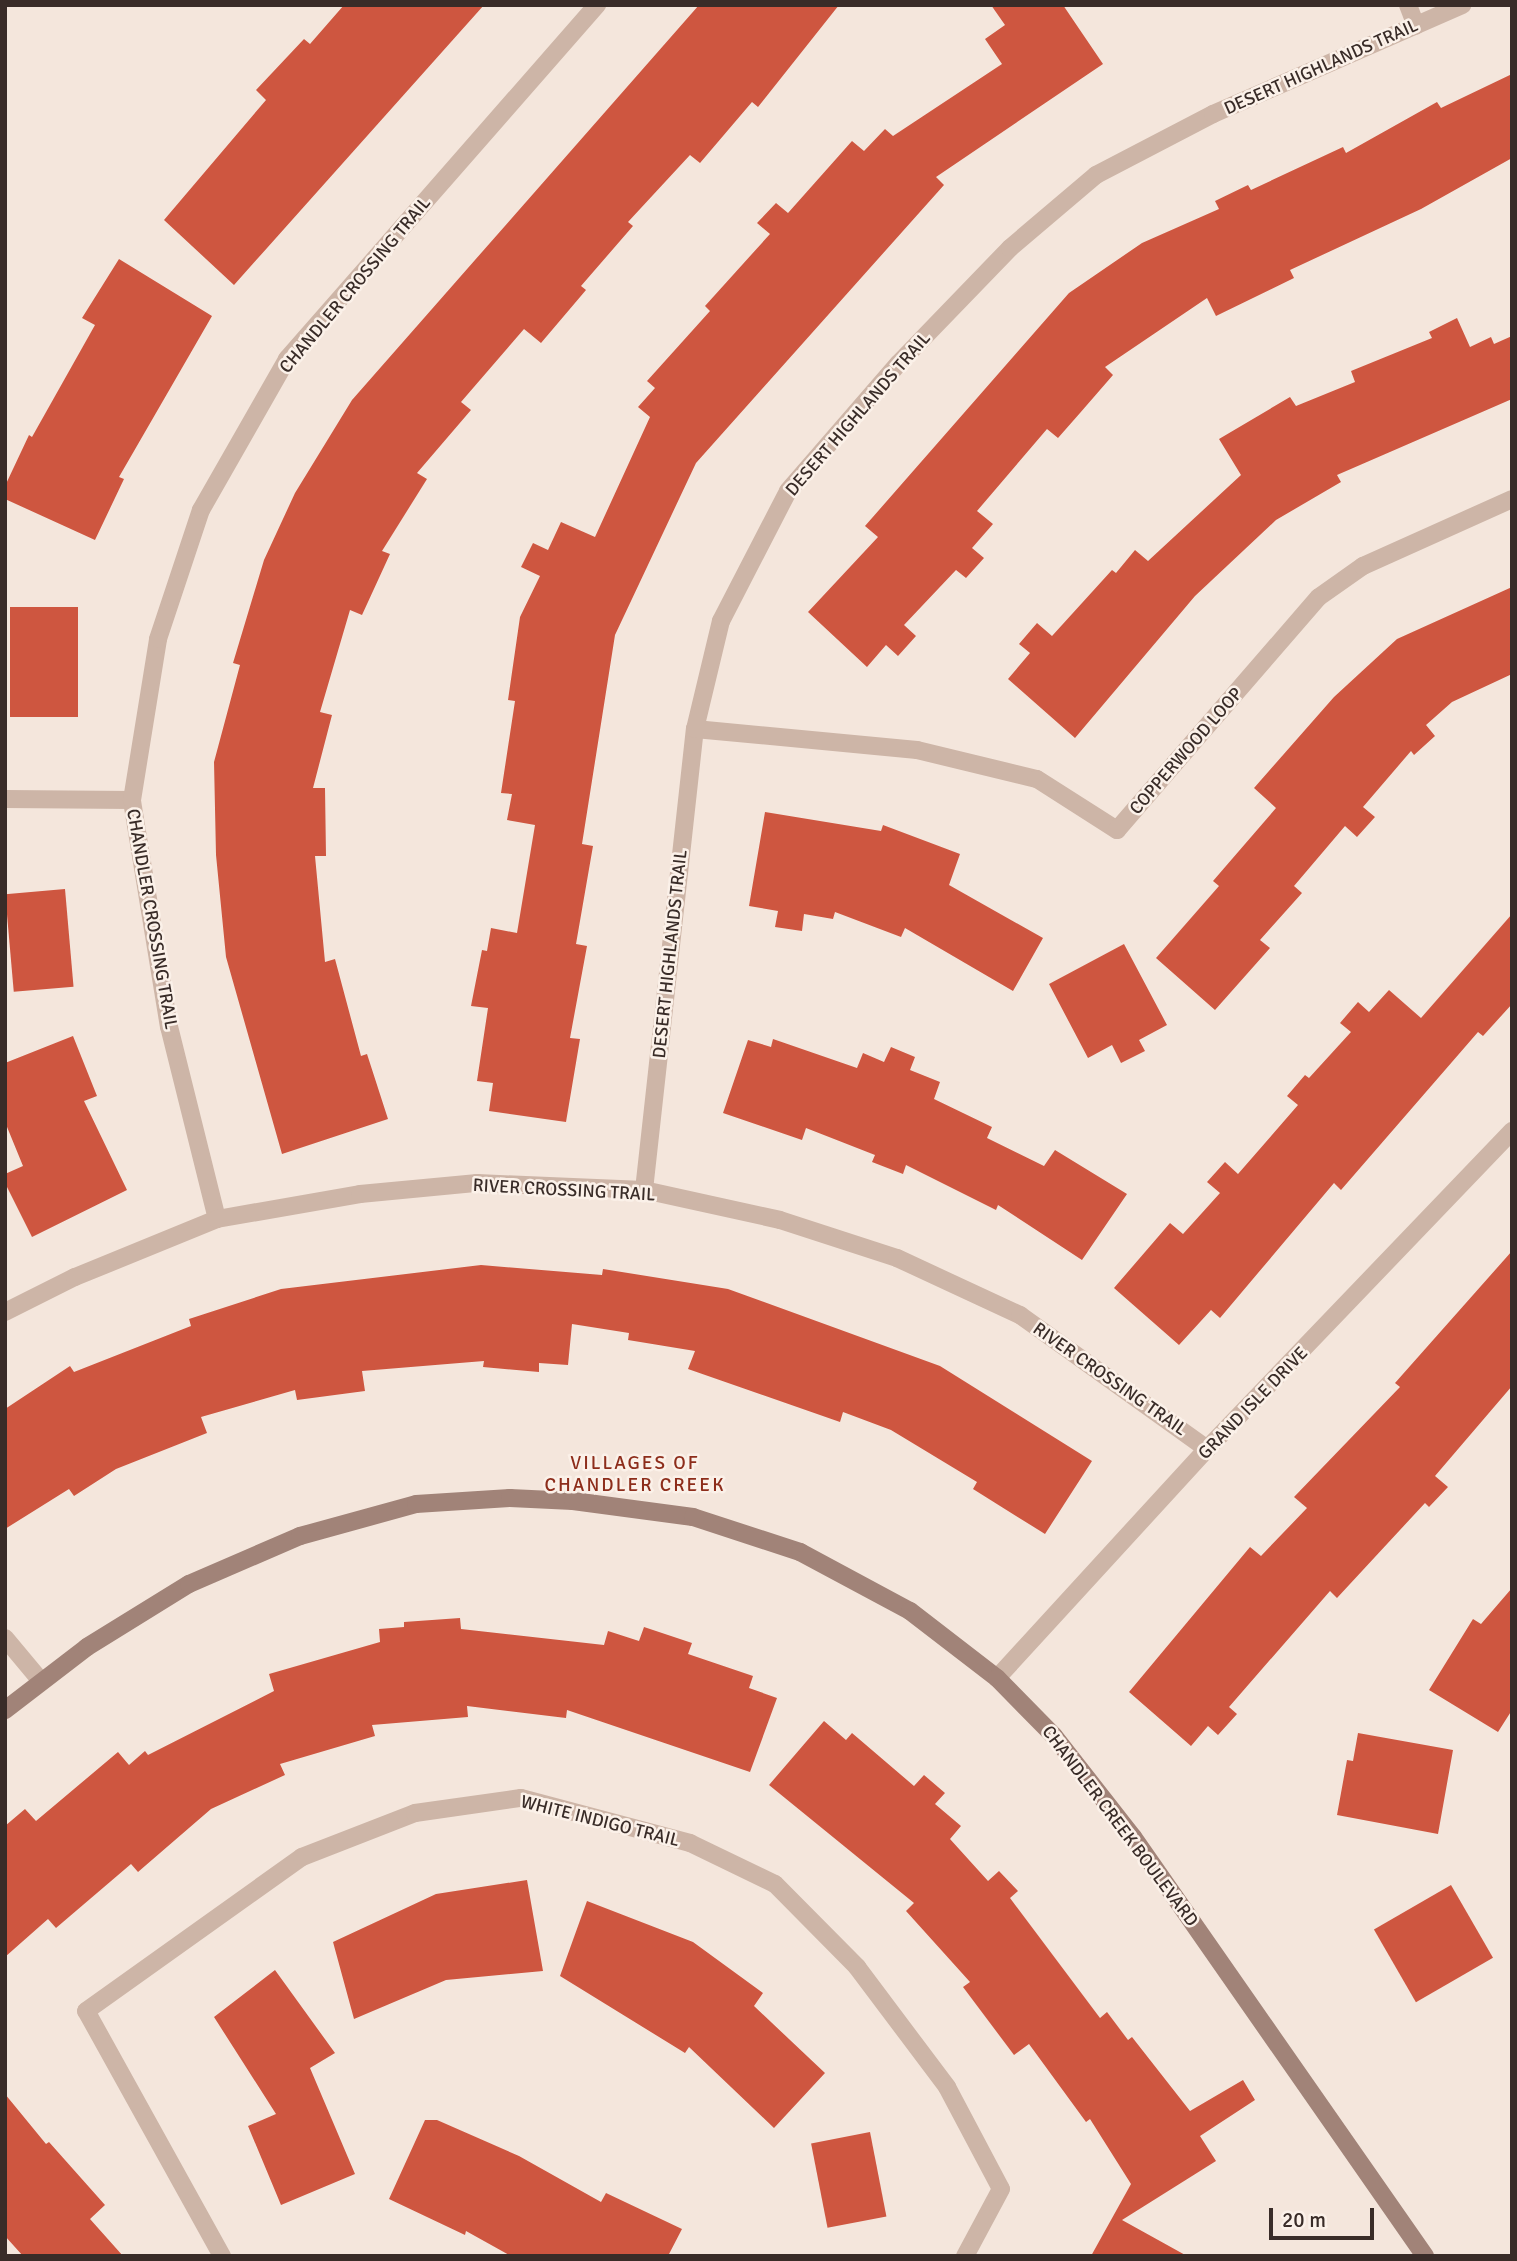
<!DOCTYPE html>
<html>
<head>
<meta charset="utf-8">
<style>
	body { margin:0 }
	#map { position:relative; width:1517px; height:2261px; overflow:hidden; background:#f4e6dc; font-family:Signika,sans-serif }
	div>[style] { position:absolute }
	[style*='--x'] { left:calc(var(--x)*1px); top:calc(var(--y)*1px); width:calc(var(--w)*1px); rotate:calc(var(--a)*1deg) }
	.building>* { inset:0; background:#ce5640; transform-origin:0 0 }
	.street>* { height:18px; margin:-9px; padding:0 9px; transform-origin:9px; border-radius:9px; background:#cdb5a7 }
	.secondary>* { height:18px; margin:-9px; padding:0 9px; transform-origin:9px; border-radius:9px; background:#a18378 }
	span { translate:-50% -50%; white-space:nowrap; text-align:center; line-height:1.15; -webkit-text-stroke:5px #fbf1e9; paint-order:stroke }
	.street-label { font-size:18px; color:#392c28 }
	.neighbourhood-label { font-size:19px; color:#8d2d1b; letter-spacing:2px }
	.frame { position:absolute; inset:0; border:7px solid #392c28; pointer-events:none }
	.scale { position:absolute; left:1269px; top:2208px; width:105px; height:32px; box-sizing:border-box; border:4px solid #392c28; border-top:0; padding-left:9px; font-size:21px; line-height:24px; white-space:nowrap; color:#392c28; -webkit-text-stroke:5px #fbf1e9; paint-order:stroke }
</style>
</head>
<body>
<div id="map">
	<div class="building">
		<div style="clip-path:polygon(344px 5px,484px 5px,234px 285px,164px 220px,266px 100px,256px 90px,304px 39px,310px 44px)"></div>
		<div style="clip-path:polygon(699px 5px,839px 5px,758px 107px,752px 102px,700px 163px,690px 155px,628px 222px,633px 226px,581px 286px,586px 290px,541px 343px,524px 329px,461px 402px,471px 410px,417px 473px,427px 479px,382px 551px,390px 554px,362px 615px,350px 610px,320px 712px,332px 715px,313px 788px,325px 788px,326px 856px,315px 856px,325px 962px,335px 959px,361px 1056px,367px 1054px,388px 1119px,282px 1154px,226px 957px,216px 855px,214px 762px,240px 665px,233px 663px,264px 560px,295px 493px,352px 400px)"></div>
		<div style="clip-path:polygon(991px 5px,1063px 5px,1103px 64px,936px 177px,944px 185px,696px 463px,615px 635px,582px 844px,593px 846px,576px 944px,587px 946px,570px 1038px,580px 1039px,566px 1122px,489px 1111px,493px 1083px,477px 1081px,488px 1008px,471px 1006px,482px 950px,487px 951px,491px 928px,517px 933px,535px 825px,507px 820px,512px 794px,501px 793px,515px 701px,508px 700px,520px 617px,540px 576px,521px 567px,533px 543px,548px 550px,561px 522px,595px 537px,650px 417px,638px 407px,655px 388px,647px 381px,710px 311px,705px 306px,770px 234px,757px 223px,776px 203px,788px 213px,852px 141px,864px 151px,885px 129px,893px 136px,1002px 64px,985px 39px,1005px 25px)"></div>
		<div style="clip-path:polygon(1512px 74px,1512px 158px,1421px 209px,1290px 270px,1294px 278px,1216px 316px,1207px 298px,1105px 367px,1113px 375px,1080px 413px,1058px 438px,1047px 429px,977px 511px,993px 524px,972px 548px,984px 558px,966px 578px,956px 570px,904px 625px,916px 636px,898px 656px,886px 645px,867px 667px,808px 612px,878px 537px,865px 526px,1069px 293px,1142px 243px,1219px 209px,1215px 201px,1248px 185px,1251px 190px,1343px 147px,1346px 153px,1437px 102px,1441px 108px)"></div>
		<div style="clip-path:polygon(119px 259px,212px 316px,119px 477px,124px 479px,95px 540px,5px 499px,5px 486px,29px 435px,32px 437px,95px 325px,82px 318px)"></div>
		<div style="clip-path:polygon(1457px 318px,1470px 347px,1491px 337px,1494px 344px,1512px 336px,1512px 399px,1337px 475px,1341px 482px,1276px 520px,1195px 596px,1075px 738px,1008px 679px,1030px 653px,1019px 644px,1037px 623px,1052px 636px,1112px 570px,1116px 573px,1135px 550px,1148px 561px,1241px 475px,1219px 439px,1290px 397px,1296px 406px,1355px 382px,1351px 371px,1432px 338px,1429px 332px)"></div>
		<div style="clip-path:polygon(1512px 587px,1512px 674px,1452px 702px,1426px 725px,1435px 736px,1414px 755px,1411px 751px,1363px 807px,1375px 817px,1357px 837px,1345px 826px,1294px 886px,1302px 893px,1260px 940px,1270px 948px,1215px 1010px,1156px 958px,1219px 886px,1213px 881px,1276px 808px,1254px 788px,1334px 697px,1397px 639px)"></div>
		<div style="left:10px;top:607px;width:68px;height:110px"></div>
		<div style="clip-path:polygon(765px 812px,881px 831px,883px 825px,960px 854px,949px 885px,1043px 938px,1013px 991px,905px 928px,901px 937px,835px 912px,833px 919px,804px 914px,802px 931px,775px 927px,778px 911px,749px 906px)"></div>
		<div style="left:65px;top:889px;width:98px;height:60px;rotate:85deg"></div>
		<div style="clip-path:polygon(1512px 914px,1512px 1004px,1483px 1036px,1478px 1032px,1341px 1190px,1334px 1183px,1220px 1318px,1211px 1310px,1179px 1345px,1114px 1288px,1170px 1223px,1183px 1234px,1220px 1193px,1207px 1182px,1225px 1162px,1238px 1174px,1298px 1105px,1287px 1096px,1305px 1075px,1309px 1078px,1351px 1032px,1340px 1023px,1358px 1002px,1369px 1012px,1389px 990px,1421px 1018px)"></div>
		<div style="clip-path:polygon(1124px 944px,1167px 1025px,1139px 1040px,1145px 1051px,1121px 1063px,1112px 1045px,1088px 1058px,1049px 984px)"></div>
		<div style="clip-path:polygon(73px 1036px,97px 1096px,84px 1101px,127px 1190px,32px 1237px,5px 1183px,5px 1174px,23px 1166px,5px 1122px,5px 1063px)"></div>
		<div style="clip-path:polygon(773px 1039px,857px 1068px,863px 1053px,884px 1062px,891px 1047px,915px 1057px,910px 1070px,940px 1082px,934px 1099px,992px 1127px,987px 1138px,1044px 1166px,1055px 1150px,1127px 1194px,1082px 1260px,998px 1205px,996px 1210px,906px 1165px,903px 1174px,872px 1162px,875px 1155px,806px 1128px,802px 1140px,723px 1113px,748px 1040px,771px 1047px)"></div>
		<div style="clip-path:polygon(1512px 1251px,1512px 1386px,1435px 1476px,1448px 1487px,1429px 1507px,1425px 1503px,1337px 1598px,1330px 1591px,1229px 1707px,1237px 1714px,1218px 1735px,1208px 1726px,1191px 1746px,1129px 1692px,1250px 1547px,1261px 1556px,1307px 1508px,1294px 1497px,1400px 1387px,1395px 1383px)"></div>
		<div style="clip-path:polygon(481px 1265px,602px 1275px,603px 1269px,728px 1289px,940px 1366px,1092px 1461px,1045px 1534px,973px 1489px,977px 1482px,891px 1430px,843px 1412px,840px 1422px,688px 1369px,695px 1351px,628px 1340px,629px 1333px,572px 1324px,568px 1365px,539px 1363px,539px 1372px,483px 1367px,484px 1361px,362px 1371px,365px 1391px,297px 1400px,295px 1390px,201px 1417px,207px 1433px,116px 1469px,74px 1496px,69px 1489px,5px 1529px,5px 1409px,70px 1366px,74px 1372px,191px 1326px,189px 1319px,281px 1289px)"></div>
		<div style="clip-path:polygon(1512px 1588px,1512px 1710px,1498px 1732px,1429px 1690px,1473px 1619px,1481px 1624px)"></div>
		<div style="clip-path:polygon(460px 1618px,461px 1629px,604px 1645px,608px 1631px,639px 1641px,644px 1627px,692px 1643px,688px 1654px,753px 1676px,749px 1688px,777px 1698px,750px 1772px,567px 1710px,566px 1718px,467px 1706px,468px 1717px,372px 1725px,375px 1736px,280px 1764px,285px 1775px,211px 1809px,138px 1872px,131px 1864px,56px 1928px,48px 1919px,5px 1957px,5px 1826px,25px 1809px,36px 1821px,118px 1752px,129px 1765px,145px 1751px,148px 1755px,274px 1691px,269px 1674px,380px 1642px,379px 1629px,404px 1627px,404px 1622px)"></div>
		<div style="clip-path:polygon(824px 1721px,846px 1740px,852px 1733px,914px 1786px,924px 1775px,945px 1793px,935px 1804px,961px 1826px,950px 1839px,988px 1881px,999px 1871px,1018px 1891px,1010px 1898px,1100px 2018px,1107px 2012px,1128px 2040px,1132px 2037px,1190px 2111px,1243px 2080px,1255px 2100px,1200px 2136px,1216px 2161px,1122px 2220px,1187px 2256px,1091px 2256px,1131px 2184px,1090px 2119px,1086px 2122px,1029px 2044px,1014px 2055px,963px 1987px,970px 1982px,906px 1911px,914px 1903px,769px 1785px)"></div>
		<div style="clip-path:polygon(1358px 1733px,1453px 1750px,1438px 1834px,1337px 1815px,1347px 1760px,1353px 1761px)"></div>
		<div style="clip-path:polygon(527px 1880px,543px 1971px,446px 1980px,354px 2019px,333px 1942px,436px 1894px)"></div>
		<div style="left:1451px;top:1885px;width:84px;height:89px;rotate:60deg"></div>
		<div style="clip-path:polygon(587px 1901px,693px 1942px,763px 1993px,754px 2006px,825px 2073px,774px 2128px,689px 2047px,685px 2053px,560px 1976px)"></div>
		<div style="clip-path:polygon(275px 1970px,335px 2053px,310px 2068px,355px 2174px,281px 2205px,248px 2126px,276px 2114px,214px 2017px)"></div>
		<div style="clip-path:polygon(5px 2094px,46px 2144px,49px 2142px,105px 2205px,90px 2219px,123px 2256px,23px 2256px,5px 2236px)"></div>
		<div style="clip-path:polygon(425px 2120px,437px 2120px,519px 2156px,601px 2202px,606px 2193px,682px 2229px,668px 2256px,511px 2256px,466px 2231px,465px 2235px,389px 2199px)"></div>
		<div style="left:870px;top:2132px;width:86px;height:60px;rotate:79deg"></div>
	</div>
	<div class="street">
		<div style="--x:1408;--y:5;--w:22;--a:69"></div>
		<div style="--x:695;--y:729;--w:223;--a:5.4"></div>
		<div style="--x:917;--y:750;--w:123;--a:13.6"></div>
		<div style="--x:1037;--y:779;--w:95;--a:32.5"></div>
		<div style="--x:1117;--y:830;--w:308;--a:-49.1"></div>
		<div style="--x:1319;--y:597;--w:54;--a:-35.2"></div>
		<div style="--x:1363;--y:566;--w:163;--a:-24.2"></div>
		<div style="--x:5;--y:799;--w:127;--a:0.5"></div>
		<div style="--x:644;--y:1190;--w:464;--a:-83.7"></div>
		<div style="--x:695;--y:729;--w:111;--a:-76.5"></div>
		<div style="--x:721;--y:621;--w:146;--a:-62.7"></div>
		<div style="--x:788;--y:491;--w:169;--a:-49.1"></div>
		<div style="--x:899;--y:363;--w:160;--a:-46"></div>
		<div style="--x:1010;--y:248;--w:113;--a:-40.3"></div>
		<div style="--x:1096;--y:175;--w:132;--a:-27.5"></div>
		<div style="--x:1213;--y:114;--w:272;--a:-23.6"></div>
		<div style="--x:217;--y:1219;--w:198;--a:-104"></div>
		<div style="--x:169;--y:1027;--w:230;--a:-99.3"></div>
		<div style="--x:132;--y:800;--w:163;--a:-80.8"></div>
		<div style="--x:158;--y:639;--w:136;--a:-71.6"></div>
		<div style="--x:201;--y:510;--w:174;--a:-60.3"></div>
		<div style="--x:287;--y:359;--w:471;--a:-48.8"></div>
		<div style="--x:5;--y:1312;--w:78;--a:-26.6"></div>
		<div style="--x:75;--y:1277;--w:153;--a:-22.2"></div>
		<div style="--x:217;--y:1219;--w:145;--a:-9.9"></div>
		<div style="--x:360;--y:1194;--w:118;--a:-5.4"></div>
		<div style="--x:477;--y:1183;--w:167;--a:2.4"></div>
		<div style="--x:644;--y:1190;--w:139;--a:12.4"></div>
		<div style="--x:780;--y:1220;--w:123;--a:18"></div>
		<div style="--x:897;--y:1258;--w:136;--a:24.9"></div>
		<div style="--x:1020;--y:1315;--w:230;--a:35.6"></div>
		<div style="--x:5;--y:1638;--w:56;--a:50.1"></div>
		<div style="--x:997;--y:1678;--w:311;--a:-47.5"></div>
		<div style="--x:1207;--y:1449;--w:441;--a:-46.2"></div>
		<div style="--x:222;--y:2256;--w:280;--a:-119"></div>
		<div style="--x:86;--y:2011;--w:265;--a:-35.5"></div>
		<div style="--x:302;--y:1857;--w:121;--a:-21.3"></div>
		<div style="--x:415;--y:1813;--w:107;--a:-8.1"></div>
		<div style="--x:521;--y:1798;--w:175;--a:14.9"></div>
		<div style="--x:690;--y:1843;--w:94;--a:25.8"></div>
		<div style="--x:775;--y:1884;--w:117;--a:45.3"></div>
		<div style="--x:857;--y:1967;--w:150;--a:53.1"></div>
		<div style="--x:947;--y:2087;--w:115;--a:62.1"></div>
		<div style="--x:1001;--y:2189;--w:76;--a:118.2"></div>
	</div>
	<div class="secondary">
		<div style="--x:5;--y:1710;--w:103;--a:-37.5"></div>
		<div style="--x:87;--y:1647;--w:120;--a:-31.7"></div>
		<div style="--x:189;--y:1584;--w:121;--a:-23.4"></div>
		<div style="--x:300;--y:1536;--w:120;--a:-15.4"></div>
		<div style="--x:416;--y:1504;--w:94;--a:-3.7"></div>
		<div style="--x:510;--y:1498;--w:63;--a:2.7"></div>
		<div style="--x:573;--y:1501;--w:121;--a:7.6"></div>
		<div style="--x:693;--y:1517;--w:113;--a:18.1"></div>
		<div style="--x:800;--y:1552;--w:125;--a:28.2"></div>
		<div style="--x:910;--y:1611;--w:110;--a:37.6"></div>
		<div style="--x:997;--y:1678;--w:81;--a:45.5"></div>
		<div style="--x:1054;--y:1736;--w:128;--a:52"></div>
		<div style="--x:1133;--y:1837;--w:511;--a:55.13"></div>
	</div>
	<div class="street-label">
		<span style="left:1321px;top:67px;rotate:-24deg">DESERT HIGHLANDS TRAIL</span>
		<span style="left:355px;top:285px;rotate:-50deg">CHANDLER CROSSING TRAIL</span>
		<span style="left:858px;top:414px;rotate:-49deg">DESERT HIGHLANDS TRAIL</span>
		<span style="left:1186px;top:751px;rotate:-49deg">COPPERWOOD LOOP</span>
		<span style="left:152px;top:919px;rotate:80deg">CHANDLER CROSSING TRAIL</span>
		<span style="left:670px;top:954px;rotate:-84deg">DESERT HIGHLANDS TRAIL</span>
		<span style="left:564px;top:1190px;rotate:3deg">RIVER CROSSING TRAIL</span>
		<span style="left:1110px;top:1379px;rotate:35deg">RIVER CROSSING TRAIL</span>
		<span style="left:1253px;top:1403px;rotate:-46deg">GRAND ISLE DRIVE</span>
		<span style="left:600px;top:1821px;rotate:14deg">WHITE INDIGO TRAIL</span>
		<span style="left:1120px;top:1826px;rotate:53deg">CHANDLER CREEK BOULEVARD</span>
	</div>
	<div class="neighbourhood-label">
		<span style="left:635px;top:1475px">VILLAGES OF<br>CHANDLER CREEK</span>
	</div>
	<div class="frame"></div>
	<div class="scale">20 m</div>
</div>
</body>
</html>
